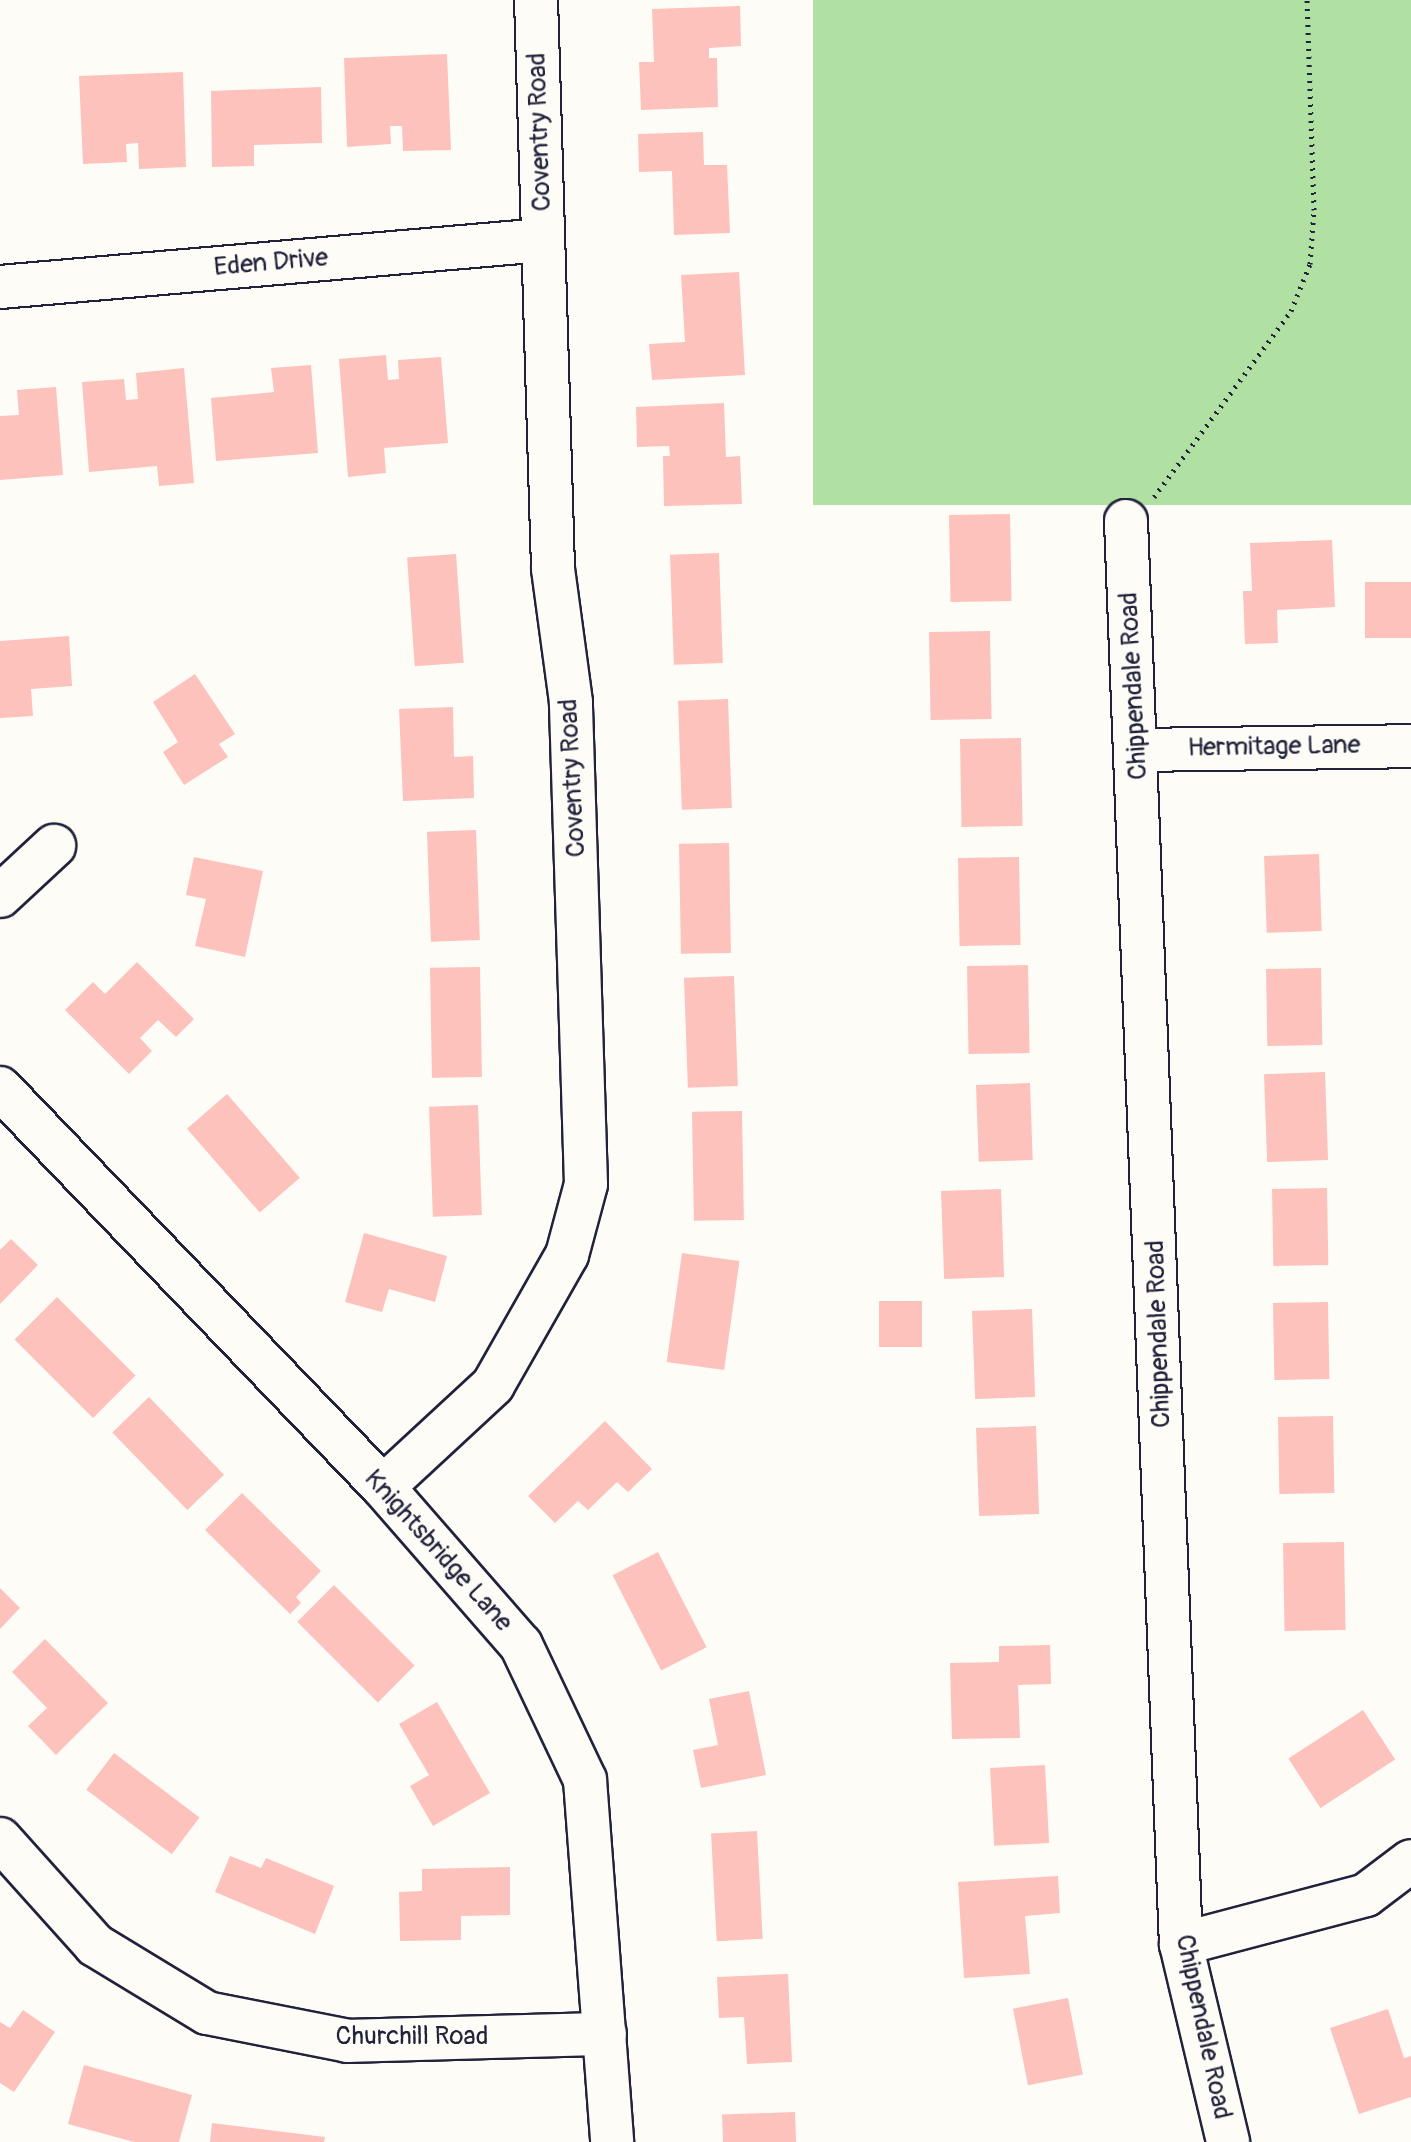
<!DOCTYPE html>
<html>
<head>
<meta charset="utf-8">
<style>
	body { margin:0 }
	#map { position:relative; width:1411px; height:2142px; overflow:hidden; background:#fdfcf7; font-family:Pangolin,sans-serif }
	div>[style] { position:absolute }
	[style*='--x'] { left:calc(var(--x)*1px); top:calc(var(--y)*1px); width:calc(var(--w)*1px); rotate:calc(var(--a)*1deg) }
	.green>* { inset:0; background:#b0e1a2; transform-origin:0 0 }
	.building>* { inset:0; background:#fec2bc; transform-origin:0 0 }
	.path>* { height:5px; margin-top:-2.5px; transform-origin:0; background:repeating-linear-gradient(90deg,#22223b 0 2px,transparent 0 8px) }
	.roads { filter:drop-shadow(2px 0 #22223b) drop-shadow(-2px 0 #22223b) drop-shadow(0 2px #22223b) drop-shadow(0 -2px #22223b) }
	.minor>* { height:42px; margin:-21px; padding:0 21px; transform-origin:21px; border-radius:21px; background:#fdfcf7 }
	span { translate:-50% -50%; white-space:nowrap; text-align:center; line-height:1.15; -webkit-text-stroke:6px #fdfcf7; paint-order:stroke }
	.street-label { font-size:26px; color:#22223b }
</style>
</head>
<body>
<div id="map">
	<div class="green">
		<div style="left:813px;top:0;width:598px;height:505px"></div>
	</div>
	<div class="building">
		<div style="clip-path:polygon(740px 6px,741px 46px,709px 48px,709px 58px,717px 58px,718px 107px,641px 110px,639px 62px,654px 62px,652px 9px)"></div>
		<div style="clip-path:polygon(447px 54px,451px 150px,403px 151px,402px 126px,390px 126px,391px 144px,347px 147px,344px 58px)"></div>
		<div style="clip-path:polygon(183px 72px,186px 167px,139px 169px,138px 143px,126px 144px,127px 162px,83px 164px,79px 76px)"></div>
		<div style="clip-path:polygon(321px 87px,322px 143px,254px 145px,254px 166px,212px 167px,211px 91px)"></div>
		<div style="clip-path:polygon(703px 132px,704px 165px,727px 165px,730px 233px,674px 235px,672px 171px,639px 172px,638px 134px)"></div>
		<div style="clip-path:polygon(739px 272px,745px 375px,652px 380px,649px 344px,685px 342px,681px 275px)"></div>
		<div style="clip-path:polygon(386px 355px,388px 380px,399px 379px,398px 360px,441px 357px,448px 443px,384px 448px,386px 473px,348px 477px,339px 359px)"></div>
		<div style="clip-path:polygon(311px 365px,318px 453px,216px 461px,211px 398px,274px 392px,271px 368px)"></div>
		<div style="clip-path:polygon(184px 368px,194px 483px,159px 486px,157px 466px,89px 472px,82px 382px,124px 379px,126px 400px,138px 399px,136px 373px)"></div>
		<div style="clip-path:polygon(56px 387px,63px 475px,0 480px,0 416px,19px 415px,17px 390px)"></div>
		<div style="clip-path:polygon(724px 403px,726px 457px,740px 456px,742px 504px,664px 506px,663px 456px,670px 456px,669px 446px,637px 447px,636px 407px)"></div>
		<div style="left:1010px;top:514px;width:87px;height:61px;rotate:89deg"></div>
		<div style="clip-path:polygon(1332px 540px,1335px 607px,1277px 610px,1278px 643px,1245px 644px,1243px 591px,1252px 591px,1250px 543px)"></div>
		<div style="left:719px;top:553px;width:110px;height:49px;rotate:88deg"></div>
		<div style="left:456px;top:554px;width:109px;height:49px;rotate:86deg"></div>
		<div style="left:1411px;top:582px;width:56px;height:46px;rotate:90deg"></div>
		<div style="left:990px;top:631px;width:88px;height:61px;rotate:89deg"></div>
		<div style="clip-path:polygon(69px 636px,72px 686px,31px 689px,33px 716px,0 718px,0 641px)"></div>
		<div style="clip-path:polygon(195px 674px,235px 734px,219px 744px,228px 757px,184px 785px,163px 752px,178px 742px,153px 702px)"></div>
		<div style="left:728px;top:699px;width:109px;height:50px;rotate:88deg"></div>
		<div style="clip-path:polygon(453px 707px,454px 757px,473px 756px,474px 798px,403px 801px,399px 709px)"></div>
		<div style="left:1021px;top:738px;width:88px;height:61px;rotate:89deg"></div>
		<div style="left:476px;top:830px;width:110px;height:49px;rotate:88deg"></div>
		<div style="left:729px;top:843px;width:110px;height:50px;rotate:89deg"></div>
		<div style="left:1319px;top:854px;width:77px;height:55px;rotate:88deg"></div>
		<div style="clip-path:polygon(194px 857px,263px 871px,245px 957px,195px 946px,206px 899px,186px 895px)"></div>
		<div style="left:1019px;top:857px;width:88px;height:61px;rotate:89deg"></div>
		<div style="clip-path:polygon(137px 962px,194px 1019px,176px 1037px,158px 1020px,140px 1038px,152px 1051px,129px 1074px,65px 1010px,93px 982px,105px 994px)"></div>
		<div style="left:1028px;top:965px;width:88px;height:61px;rotate:89deg"></div>
		<div style="left:480px;top:967px;width:110px;height:50px;rotate:89deg"></div>
		<div style="left:1321px;top:968px;width:77px;height:55px;rotate:89deg"></div>
		<div style="left:734px;top:976px;width:110px;height:50px;rotate:88deg"></div>
		<div style="left:1325px;top:1072px;width:88px;height:61px;rotate:88deg"></div>
		<div style="left:1030px;top:1083px;width:77px;height:54px;rotate:88deg"></div>
		<div style="left:227px;top:1094px;width:111px;height:53px;rotate:49deg"></div>
		<div style="left:478px;top:1105px;width:110px;height:49px;rotate:88deg"></div>
		<div style="left:742px;top:1111px;width:109px;height:50px;rotate:89deg"></div>
		<div style="left:1327px;top:1188px;width:77px;height:55px;rotate:89deg"></div>
		<div style="left:1001px;top:1189px;width:88px;height:60px;rotate:88deg"></div>
		<div style="clip-path:polygon(364px 1233px,447px 1256px,435px 1302px,389px 1289px,382px 1312px,345px 1302px)"></div>
		<div style="clip-path:polygon(11px 1239px,38px 1265px,0 1304px,0 1250px)"></div>
		<div style="left:682px;top:1253px;width:58px;height:110px;rotate:8deg"></div>
		<div style="left:57px;top:1297px;width:111px;height:60px;rotate:45deg"></div>
		<div style="left:879px;top:1301px;width:43px;height:46px"></div>
		<div style="left:1328px;top:1302px;width:77px;height:55px;rotate:89deg"></div>
		<div style="left:1032px;top:1309px;width:88px;height:60px;rotate:88deg"></div>
		<div style="left:149px;top:1397px;width:108px;height:51px;rotate:46deg"></div>
		<div style="left:1333px;top:1416px;width:77px;height:55px;rotate:89deg"></div>
		<div style="clip-path:polygon(605px 1421px,652px 1469px,628px 1492px,617px 1482px,588px 1510px,578px 1501px,555px 1523px,528px 1496px)"></div>
		<div style="left:1036px;top:1426px;width:88px;height:60px;rotate:88deg"></div>
		<div style="clip-path:polygon(242px 1493px,321px 1571px,296px 1597px,301px 1603px,290px 1614px,205px 1530px)"></div>
		<div style="left:1344px;top:1542px;width:88px;height:61px;rotate:89deg"></div>
		<div style="left:658px;top:1552px;width:107px;height:51px;rotate:63deg"></div>
		<div style="left:334px;top:1585px;width:114px;height:52px;rotate:45deg"></div>
		<div style="clip-path:polygon(0 1588px,20px 1608px,0 1629px)"></div>
		<div style="clip-path:polygon(45px 1639px,108px 1703px,56px 1755px,28px 1726px,47px 1708px,12px 1672px)"></div>
		<div style="clip-path:polygon(1050px 1645px,1051px 1684px,1018px 1685px,1020px 1738px,952px 1739px,950px 1663px,999px 1662px,999px 1646px)"></div>
		<div style="clip-path:polygon(749px 1691px,766px 1775px,701px 1788px,693px 1750px,718px 1745px,709px 1699px)"></div>
		<div style="clip-path:polygon(437px 1702px,490px 1793px,433px 1826px,410px 1786px,429px 1775px,399px 1724px)"></div>
		<div style="left:1363px;top:1710px;width:59px;height:89px;rotate:57deg"></div>
		<div style="left:114px;top:1753px;width:107px;height:46px;rotate:37deg"></div>
		<div style="left:1045px;top:1765px;width:78px;height:55px;rotate:87deg"></div>
		<div style="left:757px;top:1831px;width:108px;height:46px;rotate:87deg"></div>
		<div style="clip-path:polygon(230px 1856px,261px 1868px,266px 1858px,334px 1886px,315px 1934px,215px 1892px)"></div>
		<div style="clip-path:polygon(510px 1867px,510px 1915px,461px 1916px,461px 1940px,400px 1941px,399px 1892px,422px 1891px,422px 1869px)"></div>
		<div style="clip-path:polygon(1058px 1876px,1060px 1913px,1025px 1916px,1030px 1974px,964px 1978px,958px 1882px)"></div>
		<div style="clip-path:polygon(788px 1974px,792px 2062px,747px 2064px,744px 2017px,719px 2018px,717px 1977px)"></div>
		<div style="left:1068px;top:1998px;width:78px;height:56px;rotate:79deg"></div>
		<div style="clip-path:polygon(1388px 2009px,1404px 2058px,1411px 2056px,1411px 2097px,1359px 2114px,1330px 2028px)"></div>
		<div style="clip-path:polygon(23px 2010px,55px 2032px,14px 2092px,0 2083px,0 2022px,10px 2028px)"></div>
		<div style="clip-path:polygon(84px 2065px,192px 2095px,179px 2142px,134px 2142px,68px 2124px)"></div>
		<div style="left:795px;top:2112px;width:30px;height:73px;rotate:88deg"></div>
		<div style="clip-path:polygon(212px 2123px,325px 2137px,324px 2142px,210px 2142px)"></div>
	</div>
	<div class="path">
		<div style="--x:1154;--y:497;--w:231;--a:-53.6"></div>
		<div style="--x:1291;--y:311;--w:51;--a:-68"></div>
		<div style="--x:1310;--y:264;--w:54;--a:-85.8"></div>
		<div style="--x:1314;--y:210;--w:210;--a:-91.9"></div>
	</div>
	<div class="roads">
		<div class="minor">
			<div style="--x:0;--y:287;--w:545;--a:-4.95"></div>
			<div style="--x:1126;--y:521;--w:1424;--a:87.79"></div>
			<div style="--x:1181;--y:1944;--w:204;--a:76.6"></div>
			<div style="--x:1137;--y:750;--w:274;--a:-0.8"></div>
			<div style="--x:0;--y:896;--w:74;--a:-42.8"></div>
			<div style="--x:0;--y:1088;--w:553;--a:46.17"></div>
			<div style="--x:383;--y:1487;--w:210;--a:48.9"></div>
			<div style="--x:521;--y:1645;--w:149;--a:64.6"></div>
			<div style="--x:585;--y:1780;--w:363;--a:85.7"></div>
			<div style="--x:383;--y:1487;--w:150;--a:-42.8"></div>
			<div style="--x:493;--y:1385;--w:150;--a:-60.4"></div>
			<div style="--x:567;--y:1255;--w:73;--a:-75"></div>
			<div style="--x:586;--y:1184;--w:482;--a:-91.8"></div>
			<div style="--x:571;--y:702;--w:135;--a:-97.7"></div>
			<div style="--x:553;--y:568;--w:568;--a:-91.71"></div>
			<div style="--x:0;--y:1839;--w:142;--a:48.1"></div>
			<div style="--x:95;--y:1945;--w:131;--a:31.3"></div>
			<div style="--x:207;--y:2013;--w:144;--a:11.2"></div>
			<div style="--x:348;--y:2041;--w:257;--a:-1.6"></div>
			<div style="--x:1181;--y:1944;--w:191;--a:-14.8"></div>
			<div style="--x:1366;--y:1895;--w:56;--a:-37.1"></div>
		</div>
	</div>
	<div class="street-label">
		<span style="left:540px;top:132px;rotate:-92deg">Coventry Road</span>
		<span style="left:271px;top:263px;rotate:-5deg">Eden Drive</span>
		<span style="left:1134px;top:686px;rotate:-93deg">Chippendale Road</span>
		<span style="left:1274px;top:747px;rotate:-1deg">Hermitage Lane</span>
		<span style="left:573px;top:778px;rotate:-93deg">Coventry Road</span>
		<span style="left:1159px;top:1334px;rotate:-92deg">Chippendale Road</span>
		<span style="left:438px;top:1551px;rotate:48deg">Knightsbridge Lane</span>
		<span style="left:1203px;top:2027px;rotate:78deg">Chippendale Road</span>
		<span style="left:412px;top:2037px">Churchill Road</span>
	</div>
</div>
</body>
</html>
